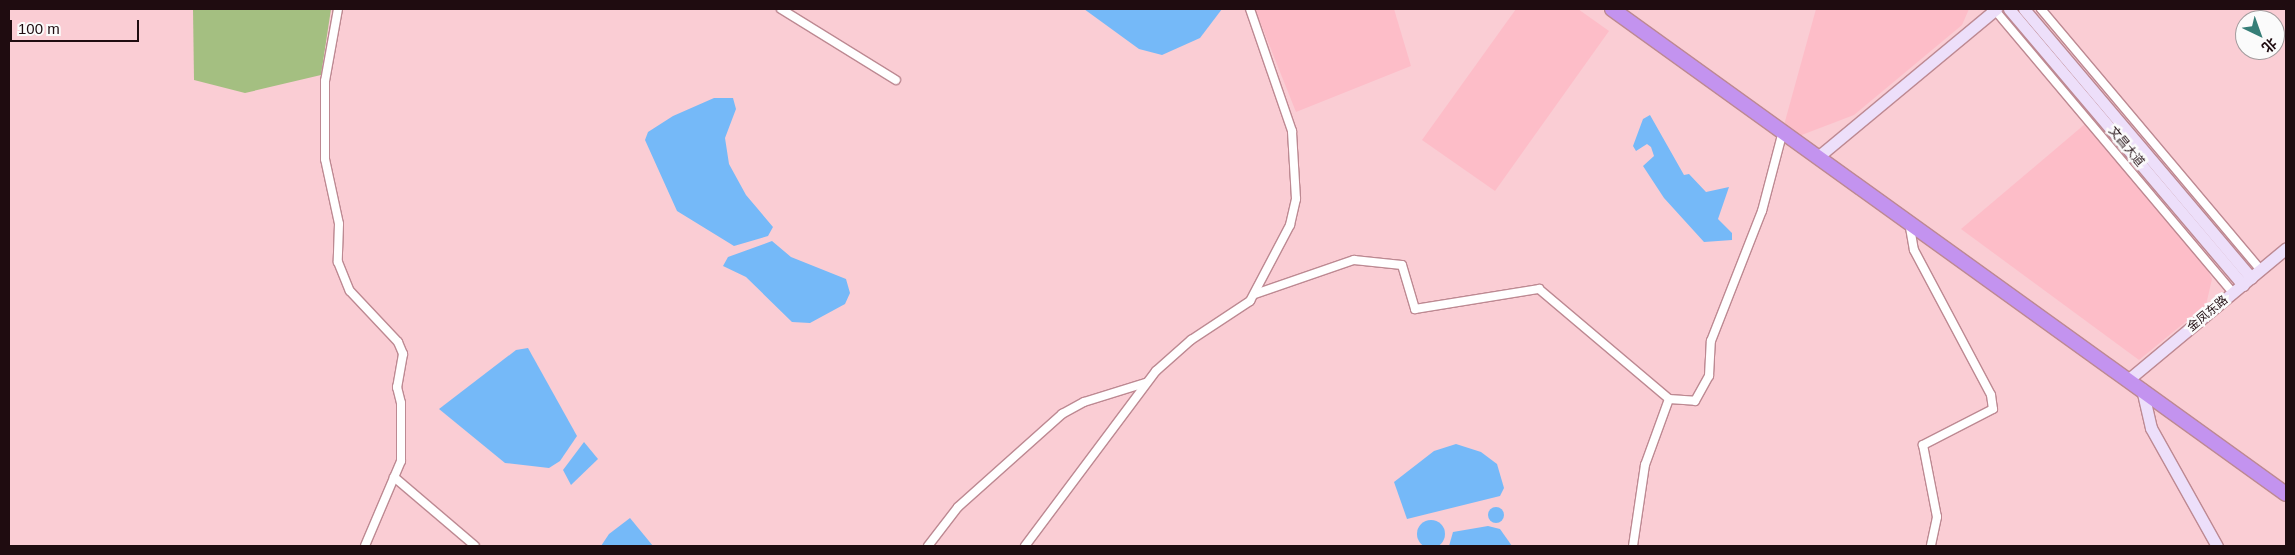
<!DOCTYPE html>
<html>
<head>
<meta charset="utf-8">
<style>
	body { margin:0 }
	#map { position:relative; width:2295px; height:555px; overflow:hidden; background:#facdd4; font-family:Helvetica,"Noto Sans SC",sans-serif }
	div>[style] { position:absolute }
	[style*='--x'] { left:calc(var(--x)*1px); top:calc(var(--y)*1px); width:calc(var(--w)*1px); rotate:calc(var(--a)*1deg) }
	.built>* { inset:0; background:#fdbdc8 }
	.green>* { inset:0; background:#a4bf81 }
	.water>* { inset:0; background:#75b9f8 }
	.round { border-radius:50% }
	.roads { filter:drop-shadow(1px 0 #bd8992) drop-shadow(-1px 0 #bd8992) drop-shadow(0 1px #bd8992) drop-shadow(0 -1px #bd8992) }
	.street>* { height:8px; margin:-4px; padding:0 4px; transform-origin:4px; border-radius:4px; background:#fff }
	.secondary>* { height:11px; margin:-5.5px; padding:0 5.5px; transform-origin:5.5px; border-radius:5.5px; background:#eddffa }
	.highway>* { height:14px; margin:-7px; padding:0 7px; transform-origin:7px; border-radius:7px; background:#c393ef }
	span { translate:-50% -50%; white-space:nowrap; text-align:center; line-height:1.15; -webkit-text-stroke:5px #fbfbfb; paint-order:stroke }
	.street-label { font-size:12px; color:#1f0c10 }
	.frame { position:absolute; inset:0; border:10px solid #1f0c10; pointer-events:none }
	.north { position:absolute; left:2235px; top:10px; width:50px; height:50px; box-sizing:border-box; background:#fbfbfb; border:1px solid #a39b9d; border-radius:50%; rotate:138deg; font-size:14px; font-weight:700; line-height:20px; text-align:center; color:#1f0c10 }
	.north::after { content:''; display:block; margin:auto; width:18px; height:22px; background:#367e77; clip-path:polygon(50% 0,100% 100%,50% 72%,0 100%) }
	.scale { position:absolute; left:10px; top:20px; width:129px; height:22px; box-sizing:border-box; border:2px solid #1f0c10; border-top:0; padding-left:6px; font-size:15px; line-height:18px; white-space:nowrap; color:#1f0c10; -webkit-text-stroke:4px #fbfbfb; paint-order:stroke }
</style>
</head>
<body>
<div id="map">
	<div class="built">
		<div style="clip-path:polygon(1255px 9px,1394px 9px,1411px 66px,1296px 112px)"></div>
		<div style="clip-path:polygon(1516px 9px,1578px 9px,1609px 31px,1495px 191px,1422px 140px)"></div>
		<div style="clip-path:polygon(1816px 9px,1969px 9px,1962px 25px,1854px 115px,1799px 136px,1784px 125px)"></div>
		<div style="clip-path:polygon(2085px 124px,2205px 265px,2212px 279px,2206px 305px,2139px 360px,1961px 229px)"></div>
	</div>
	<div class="green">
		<div style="clip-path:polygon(193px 9px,331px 9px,321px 75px,245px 93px,194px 80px)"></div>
	</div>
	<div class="water">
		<div style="clip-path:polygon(1084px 9px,1222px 9px,1200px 38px,1162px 55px,1139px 49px)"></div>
		<div style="clip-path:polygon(714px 98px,733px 98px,736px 109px,725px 138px,729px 164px,746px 195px,773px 227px,768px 236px,734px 246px,677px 211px,645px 140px,648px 132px,673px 116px)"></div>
		<div style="clip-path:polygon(1650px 115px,1684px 175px,1689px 174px,1706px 192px,1729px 187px,1718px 219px,1732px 233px,1732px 240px,1704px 242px,1664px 198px,1643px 166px,1654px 156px,1651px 147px,1647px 144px,1636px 151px,1633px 146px,1643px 119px)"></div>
		<div style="clip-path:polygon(772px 241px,791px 257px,846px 279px,850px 293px,845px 304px,810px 323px,792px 322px,746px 277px,723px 266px,728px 257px)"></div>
		<div style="clip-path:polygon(528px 348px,577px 436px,560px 461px,549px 468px,505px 463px,439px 409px,516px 350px)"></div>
		<div style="clip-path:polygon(584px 442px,598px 459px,571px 485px,563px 470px)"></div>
		<div style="clip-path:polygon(1456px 444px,1481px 452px,1497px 464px,1504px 488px,1500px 496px,1407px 519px,1394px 482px,1434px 451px)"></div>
		<div class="round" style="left:1488px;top:507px;width:16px;height:16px"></div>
		<div style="clip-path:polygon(630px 518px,653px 546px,601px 546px,609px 534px)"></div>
		<div class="round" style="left:1417px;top:520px;width:28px;height:28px"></div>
		<div style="clip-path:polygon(1488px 526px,1500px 529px,1512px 546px,1449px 546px,1453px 532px)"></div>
	</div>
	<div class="roads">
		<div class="street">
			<div style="--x:338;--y:9;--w:73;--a:100.2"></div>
			<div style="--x:325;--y:81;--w:78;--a:90"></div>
			<div style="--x:325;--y:159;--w:66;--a:77.8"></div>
			<div style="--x:339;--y:224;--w:38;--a:92"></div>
			<div style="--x:338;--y:262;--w:31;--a:68"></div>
			<div style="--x:350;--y:291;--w:70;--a:46.7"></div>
			<div style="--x:398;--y:342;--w:13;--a:67"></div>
			<div style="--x:403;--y:354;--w:34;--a:100"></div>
			<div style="--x:397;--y:387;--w:16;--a:76"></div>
			<div style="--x:401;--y:403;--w:58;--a:90"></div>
			<div style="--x:401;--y:461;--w:92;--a:113"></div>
			<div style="--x:781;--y:9;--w:135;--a:31.7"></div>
			<div style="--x:1994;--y:9;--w:371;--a:49.9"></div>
			<div style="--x:2041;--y:9;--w:341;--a:49.9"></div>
			<div style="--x:1909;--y:222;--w:28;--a:80"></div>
			<div style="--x:1914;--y:250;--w:164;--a:62"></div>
			<div style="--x:1991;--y:395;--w:14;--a:82"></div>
			<div style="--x:1993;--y:409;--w:79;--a:152.8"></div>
			<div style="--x:1923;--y:445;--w:73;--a:79"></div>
			<div style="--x:1937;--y:517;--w:30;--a:102"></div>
			<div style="--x:1255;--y:294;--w:105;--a:-19"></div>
			<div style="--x:1354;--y:260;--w:48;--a:5.9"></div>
			<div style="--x:1402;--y:265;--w:46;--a:73.5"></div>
			<div style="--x:1415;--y:309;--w:126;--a:-9.2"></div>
			<div style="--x:1539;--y:289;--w:170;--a:40.2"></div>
			<div style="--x:1669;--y:399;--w:26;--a:4"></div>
			<div style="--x:1695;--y:401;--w:29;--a:-61"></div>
			<div style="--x:1709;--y:376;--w:35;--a:-87"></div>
			<div style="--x:1711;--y:341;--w:140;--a:-68.6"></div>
			<div style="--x:1762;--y:211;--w:83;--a:-75.3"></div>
			<div style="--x:394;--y:477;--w:106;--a:40.4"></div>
			<div style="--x:928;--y:546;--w:49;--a:-52.4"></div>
			<div style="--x:958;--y:507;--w:140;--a:-41.8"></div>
			<div style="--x:1062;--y:414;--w:25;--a:-29"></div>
			<div style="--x:1084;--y:402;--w:64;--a:-17.3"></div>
			<div style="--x:1025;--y:546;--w:219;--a:-53.2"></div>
			<div style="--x:1156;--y:371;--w:47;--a:-41.5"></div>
			<div style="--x:1191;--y:340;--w:71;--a:-33.5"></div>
			<div style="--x:1250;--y:301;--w:86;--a:-62.2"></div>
			<div style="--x:1290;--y:225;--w:27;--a:-77"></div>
			<div style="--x:1296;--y:199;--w:68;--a:-93.4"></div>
			<div style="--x:1292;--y:131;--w:129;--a:-109"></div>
			<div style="--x:1633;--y:546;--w:82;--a:-81.6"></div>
			<div style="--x:1645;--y:465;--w:70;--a:-70"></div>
		</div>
		<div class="secondary">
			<div style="--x:2009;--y:9;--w:362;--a:49.7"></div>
			<div style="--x:2024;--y:9;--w:352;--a:49.8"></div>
			<div style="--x:1819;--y:156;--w:230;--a:-39.7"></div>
			<div style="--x:2129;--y:379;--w:204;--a:-39.8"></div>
			<div style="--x:2142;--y:389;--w:40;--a:77"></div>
			<div style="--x:2151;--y:428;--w:135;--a:60.8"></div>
		</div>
		<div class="highway">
			<div style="--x:1612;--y:9;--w:830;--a:35.74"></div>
		</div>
	</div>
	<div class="street-label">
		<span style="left:2126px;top:147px;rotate:50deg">文昌大道</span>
		<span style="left:2208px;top:314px;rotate:-40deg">金凤东路</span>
	</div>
	<div class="frame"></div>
	<div class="north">北</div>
	<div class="scale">100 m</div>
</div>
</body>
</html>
